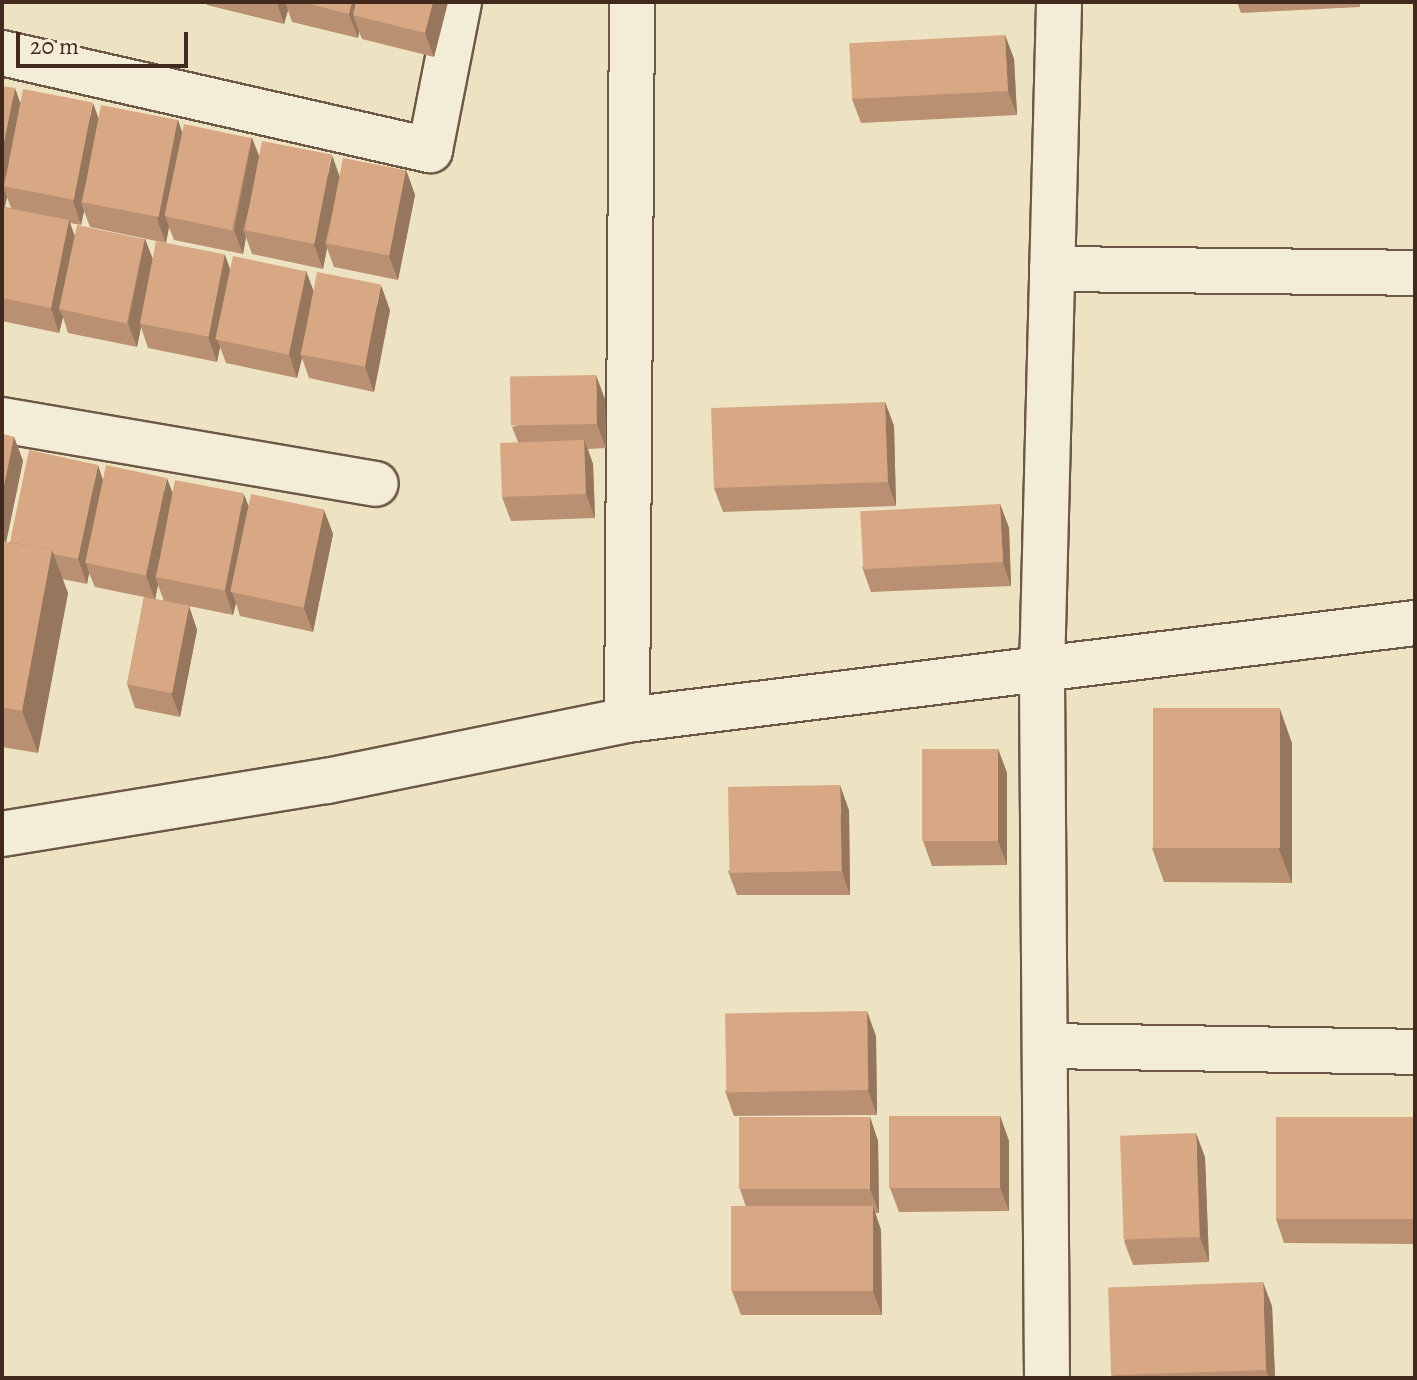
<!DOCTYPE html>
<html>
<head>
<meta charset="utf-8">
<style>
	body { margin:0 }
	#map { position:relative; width:1417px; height:1380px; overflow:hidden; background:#ede3c3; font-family:Alegreya,serif }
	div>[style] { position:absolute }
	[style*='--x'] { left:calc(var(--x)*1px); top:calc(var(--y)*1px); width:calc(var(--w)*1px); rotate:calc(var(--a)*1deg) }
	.roads { filter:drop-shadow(2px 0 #6d5847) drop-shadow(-2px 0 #6d5847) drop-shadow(0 2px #6d5847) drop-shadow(0 -2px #6d5847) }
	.street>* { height:44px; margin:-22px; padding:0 22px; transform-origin:22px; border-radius:22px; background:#f3edd8 }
	.wall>* { inset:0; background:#b99071 }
	.shaded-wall>* { inset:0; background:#96765c }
	.building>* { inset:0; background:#d7a883; transform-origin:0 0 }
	span { translate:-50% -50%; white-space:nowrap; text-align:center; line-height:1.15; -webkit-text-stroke:6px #f3edd8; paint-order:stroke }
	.frame { position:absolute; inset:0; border:4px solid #42291e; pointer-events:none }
	.scale { position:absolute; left:16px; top:32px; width:172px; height:36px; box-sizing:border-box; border:4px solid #42291e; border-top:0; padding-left:10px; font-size:24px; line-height:28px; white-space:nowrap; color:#42291e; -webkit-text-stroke:6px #f3edd8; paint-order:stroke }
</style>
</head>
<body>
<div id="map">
	<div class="roads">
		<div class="street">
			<div style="--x:2;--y:53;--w:439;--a:12.8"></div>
			<div style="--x:430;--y:150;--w:151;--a:-78.9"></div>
			<div style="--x:1052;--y:269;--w:363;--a:0.6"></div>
			<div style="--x:2;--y:420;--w:379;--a:9.7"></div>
			<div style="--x:627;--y:720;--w:718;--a:-89.6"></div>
			<div style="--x:2;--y:834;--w:329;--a:-9.3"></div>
			<div style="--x:327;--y:781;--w:306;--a:-11.5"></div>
			<div style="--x:627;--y:720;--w:794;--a:-7.02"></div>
			<div style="--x:1045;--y:1046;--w:370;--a:0.9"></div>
			<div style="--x:1047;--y:1378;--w:707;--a:-90.41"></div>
			<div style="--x:1042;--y:671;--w:669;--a:-88.54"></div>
		</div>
	</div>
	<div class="wall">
		<div style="clip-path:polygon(206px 2px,448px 2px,434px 57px,362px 39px,359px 32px,358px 38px,292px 22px,288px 10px,284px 24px,207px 5px)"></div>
		<div style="clip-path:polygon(1237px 2px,1360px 2px,1360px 7px,1241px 13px)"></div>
		<div style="clip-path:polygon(1005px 35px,1014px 59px,1017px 115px,861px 123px,852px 99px)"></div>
		<div style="clip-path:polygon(evenodd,2px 86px,20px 102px,98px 118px,178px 120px,182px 133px,252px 138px,259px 155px,340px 176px,406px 170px,415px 195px,398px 280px,334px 267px,327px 248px,323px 269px,252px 254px,246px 237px,243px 254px,174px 240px,169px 227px,166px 243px,90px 227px,84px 211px,81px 225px,70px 223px,74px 235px,145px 239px,153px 259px,225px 255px,230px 271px,306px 271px,313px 290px,390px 310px,374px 392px,309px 378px,302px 358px,297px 378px,226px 363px,220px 347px,217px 362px,148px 348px,141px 327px,137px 347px,68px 333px,63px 317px,59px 333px,2px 321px,2px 86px,7px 197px,11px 208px,5px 207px,7px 197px)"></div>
		<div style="clip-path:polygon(605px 399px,606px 448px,588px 449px,593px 464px,595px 518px,511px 521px,502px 497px,518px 442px,512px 427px)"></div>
		<div style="clip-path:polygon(885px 402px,894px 426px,896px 506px,723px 512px,714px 488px)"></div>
		<div style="clip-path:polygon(2px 434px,14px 437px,23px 461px,6px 542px,10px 542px,103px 480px,249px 506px,324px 510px,333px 534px,313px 632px,240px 616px,236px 603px,233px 615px,164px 601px,158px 585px,155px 599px,189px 606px,197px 630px,180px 717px,135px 708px,127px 684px,144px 597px,95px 587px,89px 573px,87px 584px,62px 579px,68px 593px,38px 753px,2px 747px)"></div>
		<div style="clip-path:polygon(1000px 504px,1009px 528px,1011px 586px,871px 592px,862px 567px)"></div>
		<div style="clip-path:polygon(1292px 743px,1292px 883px,1164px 882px,1152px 848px)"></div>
		<div style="clip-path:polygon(998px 749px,1007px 773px,1007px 865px,932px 866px,923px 841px)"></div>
		<div style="clip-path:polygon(849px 810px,850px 895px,737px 895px,728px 871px)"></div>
		<div style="clip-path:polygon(876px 1036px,877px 1115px,734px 1116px,725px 1091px)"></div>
		<div style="clip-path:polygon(1000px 1116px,1009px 1141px,1009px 1211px,899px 1212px,890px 1188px)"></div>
		<div style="clip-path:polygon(870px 1117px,878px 1141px,879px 1213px,875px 1213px,881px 1230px,882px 1315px,741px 1315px,732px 1291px,746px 1207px,740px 1189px)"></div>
		<div style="clip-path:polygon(1415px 1118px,1415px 1244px,1284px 1243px,1276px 1219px)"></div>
		<div style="clip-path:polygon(1205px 1157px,1209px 1262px,1133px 1265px,1124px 1241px)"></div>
		<div style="clip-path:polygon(1272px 1306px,1275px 1378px,1112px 1378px,1111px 1376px)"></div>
	</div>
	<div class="shaded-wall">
		<div style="clip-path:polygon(277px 2px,285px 2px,288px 10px,284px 24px)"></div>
		<div style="clip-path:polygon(352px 2px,367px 2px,353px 15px,359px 32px,358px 38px,349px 14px)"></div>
		<div style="clip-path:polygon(433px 2px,448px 2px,434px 57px,425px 33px)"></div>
		<div style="clip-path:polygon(1005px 35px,1014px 59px,1017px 115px,1008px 91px)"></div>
		<div style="clip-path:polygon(15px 88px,24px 113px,3px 186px,7px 197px,4px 210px,2px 205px,2px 152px)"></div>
		<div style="clip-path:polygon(93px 103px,102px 128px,81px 202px,84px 211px,81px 225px,73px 201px)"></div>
		<div style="clip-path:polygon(178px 120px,186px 144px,165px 216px,169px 227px,166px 243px,157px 219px)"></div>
		<div style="clip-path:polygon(252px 138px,261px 162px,243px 230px,246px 237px,243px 254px,234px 230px)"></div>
		<div style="clip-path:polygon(332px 155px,341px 180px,325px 243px,327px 248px,323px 269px,314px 245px)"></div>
		<div style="clip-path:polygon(406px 170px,415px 195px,398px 280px,389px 256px)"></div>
		<div style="clip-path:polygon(69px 220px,78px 245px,59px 309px,63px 317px,59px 333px,51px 308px)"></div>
		<div style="clip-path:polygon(145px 239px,154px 263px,140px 323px,141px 327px,137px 347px,128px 323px)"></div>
		<div style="clip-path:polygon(225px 255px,234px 280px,217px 339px,220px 347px,217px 362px,208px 337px)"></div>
		<div style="clip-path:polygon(306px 271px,315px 295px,300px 354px,302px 358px,297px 378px,289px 354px)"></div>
		<div style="clip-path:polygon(381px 285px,390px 310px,374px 392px,365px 367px)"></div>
		<div style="clip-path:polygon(596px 375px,605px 399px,606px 448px,597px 424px)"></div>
		<div style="clip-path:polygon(885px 402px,894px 426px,896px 506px,888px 482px)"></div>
		<div style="clip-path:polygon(14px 437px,23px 461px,2px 562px,2px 495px)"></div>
		<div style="clip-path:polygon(584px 440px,593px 464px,595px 518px,586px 494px)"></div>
		<div style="clip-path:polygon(98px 465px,106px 489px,86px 563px,89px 573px,87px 584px,78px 559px)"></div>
		<div style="clip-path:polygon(167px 478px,176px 502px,155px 577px,158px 585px,155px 600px,146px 575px)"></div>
		<div style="clip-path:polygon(244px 494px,253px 518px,232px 592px,236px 603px,233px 615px,225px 590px)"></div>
		<div style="clip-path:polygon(1000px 504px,1009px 528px,1011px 586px,1003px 562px)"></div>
		<div style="clip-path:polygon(324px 510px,333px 534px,313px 632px,304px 608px)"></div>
		<div style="clip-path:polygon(52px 550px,68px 593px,38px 753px,22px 711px)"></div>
		<div style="clip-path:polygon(189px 606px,197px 630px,180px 717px,171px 693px)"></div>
		<div style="clip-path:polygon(1280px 709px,1292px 743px,1292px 883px,1279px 849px)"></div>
		<div style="clip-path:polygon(998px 749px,1007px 773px,1007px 865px,998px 841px)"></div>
		<div style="clip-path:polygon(840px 785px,849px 810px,850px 895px,842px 871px)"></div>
		<div style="clip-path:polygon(867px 1011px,876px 1036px,877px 1115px,868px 1090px)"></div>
		<div style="clip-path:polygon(1000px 1116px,1009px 1141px,1009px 1211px,1000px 1187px)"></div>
		<div style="clip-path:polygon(870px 1117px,878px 1141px,879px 1213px,870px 1189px)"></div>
		<div style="clip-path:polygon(1196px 1133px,1205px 1157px,1209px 1262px,1200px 1237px)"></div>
		<div style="clip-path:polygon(873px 1206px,881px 1230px,882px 1315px,873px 1291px)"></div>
		<div style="clip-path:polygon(1263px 1282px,1272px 1306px,1275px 1378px,1269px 1378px,1266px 1370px)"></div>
	</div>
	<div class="building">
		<div style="clip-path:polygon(302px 2px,352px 2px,349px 14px)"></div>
		<div style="clip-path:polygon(356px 2px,433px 2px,425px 33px,353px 15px)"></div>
		<div style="left:1005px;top:35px;width:56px;height:156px;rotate:87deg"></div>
		<div style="clip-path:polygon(2px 86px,15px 88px,2px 152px)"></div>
		<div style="left:23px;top:89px;width:71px;height:99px;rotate:11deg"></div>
		<div style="left:101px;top:105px;width:78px;height:99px;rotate:11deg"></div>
		<div style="left:184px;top:124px;width:69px;height:94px;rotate:12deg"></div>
		<div style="left:262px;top:141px;width:71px;height:91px;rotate:11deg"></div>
		<div style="left:343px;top:158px;width:64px;height:87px;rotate:11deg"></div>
		<div style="clip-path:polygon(2px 207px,69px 220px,51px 308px,2px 298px)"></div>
		<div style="left:77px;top:225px;width:69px;height:86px;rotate:12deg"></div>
		<div style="left:156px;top:241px;width:70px;height:84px;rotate:11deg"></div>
		<div style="left:233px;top:256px;width:75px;height:85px;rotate:12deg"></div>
		<div style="left:317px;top:272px;width:65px;height:84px;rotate:11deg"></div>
		<div style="left:596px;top:375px;width:49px;height:86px;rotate:89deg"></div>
		<div style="left:885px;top:402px;width:80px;height:174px;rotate:88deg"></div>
		<div style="clip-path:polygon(2px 434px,14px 437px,2px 495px)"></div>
		<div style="left:584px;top:440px;width:54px;height:84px;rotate:88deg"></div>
		<div style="clip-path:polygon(29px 450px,98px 465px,78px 559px,54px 554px,52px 550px,10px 542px)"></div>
		<div style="left:106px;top:465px;width:62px;height:100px;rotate:12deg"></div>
		<div style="left:175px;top:480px;width:70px;height:99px;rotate:11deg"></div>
		<div style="left:251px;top:494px;width:75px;height:100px;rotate:12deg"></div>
		<div style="left:1000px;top:504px;width:58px;height:140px;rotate:87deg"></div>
		<div style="clip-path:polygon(2px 541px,52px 550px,22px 711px,2px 707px)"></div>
		<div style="left:144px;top:597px;width:46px;height:89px;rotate:11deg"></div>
		<div style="left:1153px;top:708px;width:127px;height:140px"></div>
		<div style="left:922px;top:749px;width:76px;height:92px"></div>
		<div style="left:840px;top:785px;width:86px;height:112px;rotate:89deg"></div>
		<div style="left:867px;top:1011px;width:79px;height:142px;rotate:89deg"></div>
		<div style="left:889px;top:1116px;width:111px;height:72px"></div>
		<div style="left:870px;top:1117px;width:72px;height:131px;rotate:90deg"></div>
		<div style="left:1276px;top:1117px;width:139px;height:102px"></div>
		<div style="left:1196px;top:1133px;width:104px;height:76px;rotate:88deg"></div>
		<div style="left:873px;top:1206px;width:85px;height:142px;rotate:90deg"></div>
		<div style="left:1263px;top:1282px;width:88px;height:155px;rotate:88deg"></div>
	</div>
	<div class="frame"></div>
	<div class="scale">20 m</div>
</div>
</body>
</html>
